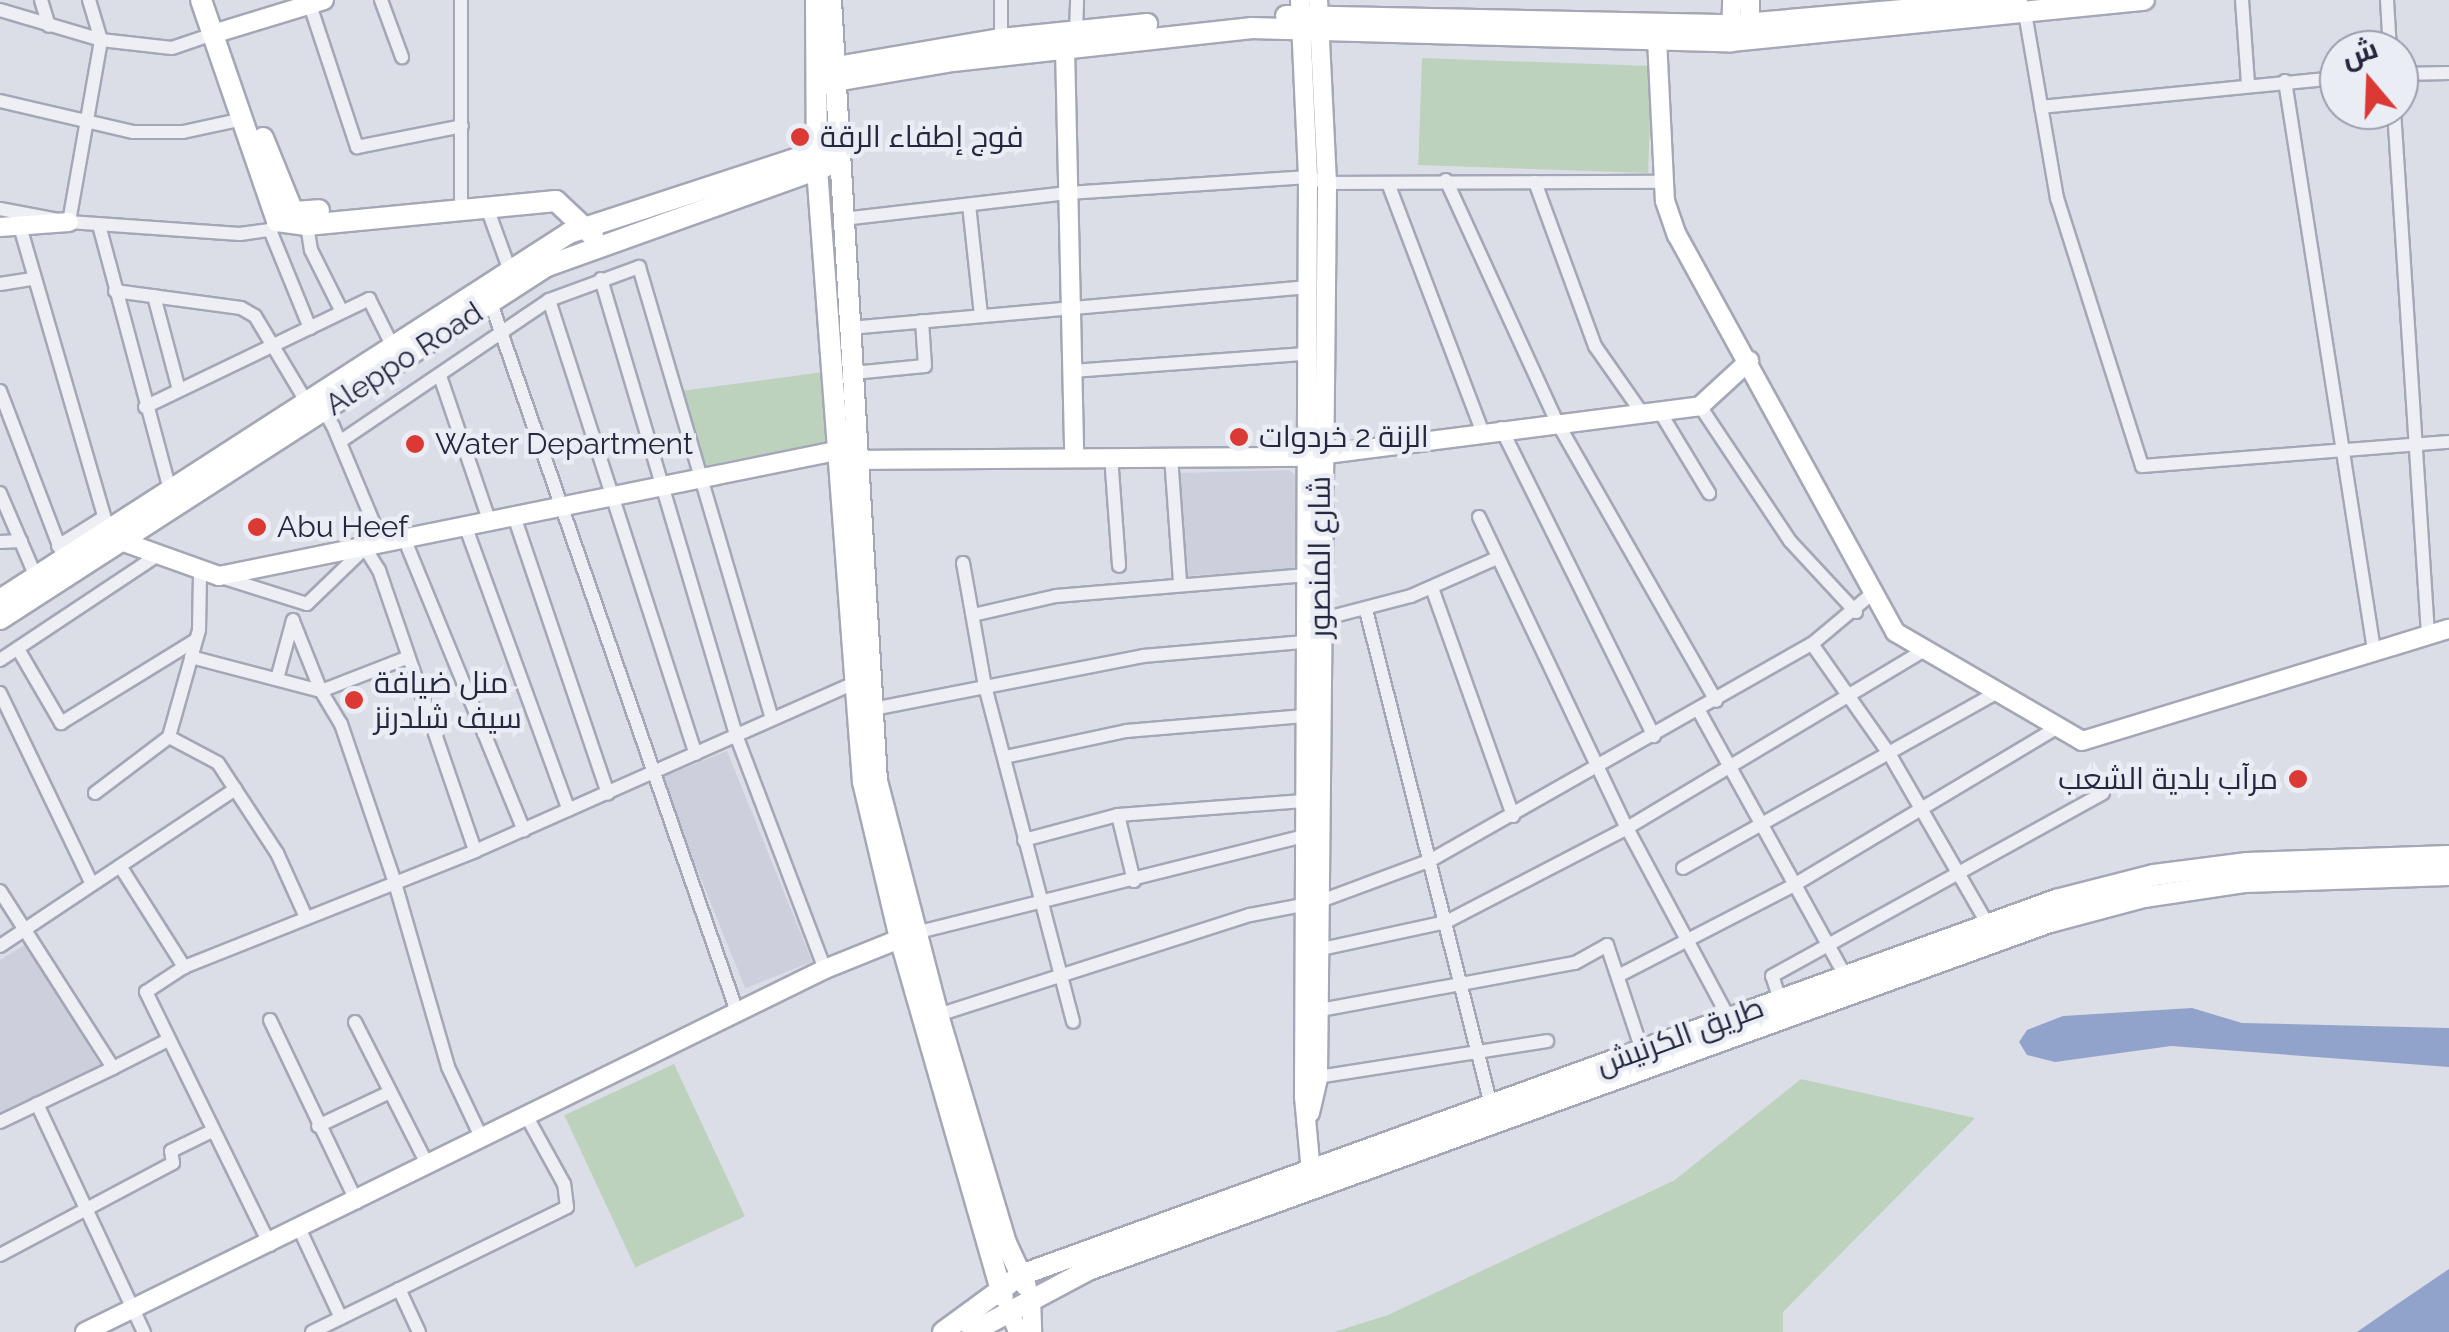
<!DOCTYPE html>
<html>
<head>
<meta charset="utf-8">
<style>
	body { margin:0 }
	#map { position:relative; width:2449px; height:1332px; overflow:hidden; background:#dbdee7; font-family:Raleway,Cairo,sans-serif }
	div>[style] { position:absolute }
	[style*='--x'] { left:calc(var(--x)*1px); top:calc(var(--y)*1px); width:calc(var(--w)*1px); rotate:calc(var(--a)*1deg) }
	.built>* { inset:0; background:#cdd0dc; transform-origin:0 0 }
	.green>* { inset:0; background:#bdd2bc; transform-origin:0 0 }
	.water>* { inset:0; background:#92a3cb }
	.roads { filter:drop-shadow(2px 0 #a4a7b5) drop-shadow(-2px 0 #a4a7b5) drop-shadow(0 2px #a4a7b5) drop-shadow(0 -2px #a4a7b5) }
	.street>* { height:12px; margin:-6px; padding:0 6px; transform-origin:6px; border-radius:6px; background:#eeeff5 }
	.secondary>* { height:18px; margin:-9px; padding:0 9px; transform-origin:9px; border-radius:9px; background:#fff }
	.primary>* { height:20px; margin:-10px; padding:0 10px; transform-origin:10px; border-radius:10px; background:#fff }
	.dots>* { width:28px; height:28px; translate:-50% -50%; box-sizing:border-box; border:5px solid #ebedf5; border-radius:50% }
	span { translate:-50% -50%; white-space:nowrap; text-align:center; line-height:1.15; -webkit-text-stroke:9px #ebedf5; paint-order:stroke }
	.poi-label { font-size:30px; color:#24283f }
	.left { translate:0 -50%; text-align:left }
	.right { translate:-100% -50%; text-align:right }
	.street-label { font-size:30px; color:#24283f }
	.north { position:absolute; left:2319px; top:30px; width:100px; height:100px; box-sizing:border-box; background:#ebedf5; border:2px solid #9b9eac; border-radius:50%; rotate:341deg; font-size:28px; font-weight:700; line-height:40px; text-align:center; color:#24283f }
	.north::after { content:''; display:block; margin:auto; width:35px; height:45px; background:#da3a33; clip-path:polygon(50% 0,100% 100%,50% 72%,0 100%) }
</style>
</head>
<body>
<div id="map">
	<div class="built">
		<div style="clip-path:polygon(1289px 470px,1295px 475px,1296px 569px,1186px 576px,1178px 473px)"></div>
		<div style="left:727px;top:751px;width:227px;height:72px;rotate:68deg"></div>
		<div style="clip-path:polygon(26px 944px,102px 1068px,0 1116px,0 960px)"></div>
	</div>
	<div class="green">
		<div style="left:1422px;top:58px;width:230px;height:107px;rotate:2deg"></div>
		<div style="clip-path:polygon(823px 372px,828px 442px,703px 466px,681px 391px)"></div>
		<div style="left:674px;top:1064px;width:168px;height:121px;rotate:65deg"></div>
		<div style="clip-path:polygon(1801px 1079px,1975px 1118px,1783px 1312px,1783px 1332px,1334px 1332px,1388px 1315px,1675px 1180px)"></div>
	</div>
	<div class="water">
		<div style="clip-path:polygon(2192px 1008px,2242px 1023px,2449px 1028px,2449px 1067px,2171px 1046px,2055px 1062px,2027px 1055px,2019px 1042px,2027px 1030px,2063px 1016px)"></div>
		<div style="clip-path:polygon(2449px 1269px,2449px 1332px,2357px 1332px,2390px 1309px)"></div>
	</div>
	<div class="roads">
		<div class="street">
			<div style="--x:41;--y:0;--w:27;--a:73"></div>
			<div style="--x:381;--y:0;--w:61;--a:69.8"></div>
			<div style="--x:1001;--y:0;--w:39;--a:90"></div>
			<div style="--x:2242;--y:0;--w:84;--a:85.9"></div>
			<div style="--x:2387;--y:0;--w:50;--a:86.6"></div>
			<div style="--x:310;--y:5;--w:150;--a:71.7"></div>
			<div style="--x:357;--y:147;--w:107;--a:-11.3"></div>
			<div style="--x:0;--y:10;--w:105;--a:16.5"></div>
			<div style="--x:101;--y:40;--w:71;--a:6.4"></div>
			<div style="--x:172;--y:48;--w:43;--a:-18.9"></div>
			<div style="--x:2025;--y:13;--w:188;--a:80.2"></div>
			<div style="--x:2057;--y:198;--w:281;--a:72.4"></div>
			<div style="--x:2142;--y:466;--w:308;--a:-4.5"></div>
			<div style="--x:1076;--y:32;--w:32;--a:-88"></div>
			<div style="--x:2399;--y:74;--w:50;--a:-1.1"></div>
			<div style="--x:2285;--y:81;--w:576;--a:81.11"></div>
			<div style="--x:0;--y:101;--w:137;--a:13.1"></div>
			<div style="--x:133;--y:132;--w:50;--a:0"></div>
			<div style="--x:183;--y:132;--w:61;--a:-12.2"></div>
			<div style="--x:2041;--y:107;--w:299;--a:-5.6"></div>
			<div style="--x:2394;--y:110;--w:526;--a:86.29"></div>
			<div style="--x:1446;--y:180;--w:266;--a:65.4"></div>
			<div style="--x:1557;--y:422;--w:321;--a:60.3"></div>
			<div style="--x:1535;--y:182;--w:175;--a:69.9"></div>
			<div style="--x:1595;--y:346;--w:82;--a:55"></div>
			<div style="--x:1388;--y:183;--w:264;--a:69.2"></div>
			<div style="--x:461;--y:199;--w:199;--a:-90"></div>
			<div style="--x:486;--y:205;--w:70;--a:70"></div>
			<div style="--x:969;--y:205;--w:111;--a:83.8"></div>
			<div style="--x:0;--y:209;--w:70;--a:10.7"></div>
			<div style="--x:69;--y:222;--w:171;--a:4"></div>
			<div style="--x:240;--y:234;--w:30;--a:-8"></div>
			<div style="--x:270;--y:230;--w:17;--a:-45"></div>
			<div style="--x:843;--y:219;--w:226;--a:-6.6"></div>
			<div style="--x:1068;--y:193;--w:241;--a:-3.8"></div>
			<div style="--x:1308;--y:177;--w:20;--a:18"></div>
			<div style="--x:1327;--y:183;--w:336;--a:-0.2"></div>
			<div style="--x:69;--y:222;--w:185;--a:-80"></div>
			<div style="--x:101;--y:40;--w:42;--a:-106.7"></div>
			<div style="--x:99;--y:225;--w:278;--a:75"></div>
			<div style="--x:307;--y:225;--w:25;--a:81"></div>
			<div style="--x:311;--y:250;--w:69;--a:63.4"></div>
			<div style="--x:21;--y:230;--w:311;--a:73.8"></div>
			<div style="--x:270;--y:230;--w:106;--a:67.8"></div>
			<div style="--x:601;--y:279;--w:476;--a:73.5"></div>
			<div style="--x:736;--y:735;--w:250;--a:69.2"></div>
			<div style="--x:0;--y:284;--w:33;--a:-9"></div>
			<div style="--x:115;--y:291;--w:127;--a:7.7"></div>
			<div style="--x:241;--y:308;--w:16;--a:30"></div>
			<div style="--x:255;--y:316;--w:101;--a:59.1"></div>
			<div style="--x:307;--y:403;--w:19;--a:25"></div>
			<div style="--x:324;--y:411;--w:17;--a:59"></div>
			<div style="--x:333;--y:426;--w:127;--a:67.3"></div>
			<div style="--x:154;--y:296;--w:97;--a:75.1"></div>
			<div style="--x:549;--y:300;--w:477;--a:72.1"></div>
			<div style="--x:491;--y:303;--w:750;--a:70.86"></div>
			<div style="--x:850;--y:328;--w:457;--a:-5.1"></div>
			<div style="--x:1072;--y:371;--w:234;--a:-4.2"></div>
			<div style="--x:853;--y:373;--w:72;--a:-5.6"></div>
			<div style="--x:925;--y:366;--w:45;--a:-93.8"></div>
			<div style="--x:440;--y:376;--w:152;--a:71.2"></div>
			<div style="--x:0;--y:391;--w:180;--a:69.1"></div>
			<div style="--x:1700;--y:406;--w:162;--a:56.3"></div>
			<div style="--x:1790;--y:541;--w:97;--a:47.1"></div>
			<div style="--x:145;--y:407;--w:249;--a:-25.7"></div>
			<div style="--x:369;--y:299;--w:54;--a:63.4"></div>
			<div style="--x:1660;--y:412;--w:95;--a:58.8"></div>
			<div style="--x:1501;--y:428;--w:344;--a:63.6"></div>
			<div style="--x:341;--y:441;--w:251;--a:-34.1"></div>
			<div style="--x:549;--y:300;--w:96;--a:-20.1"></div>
			<div style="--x:639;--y:267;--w:470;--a:73.6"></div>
			<div style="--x:1111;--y:456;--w:110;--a:85.8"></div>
			<div style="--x:1171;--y:456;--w:127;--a:85.9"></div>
			<div style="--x:0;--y:493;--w:91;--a:66.8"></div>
			<div style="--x:514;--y:516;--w:293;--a:71.3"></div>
			<div style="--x:1479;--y:517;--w:344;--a:64.6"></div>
			<div style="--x:1627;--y:828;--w:216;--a:61.8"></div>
			<div style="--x:465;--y:525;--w:303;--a:70"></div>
			<div style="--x:404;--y:538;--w:316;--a:67.7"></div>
			<div style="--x:0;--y:542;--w:21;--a:-3"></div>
			<div style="--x:58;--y:546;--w:54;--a:-32.2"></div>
			<div style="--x:963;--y:563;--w:125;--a:79.9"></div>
			<div style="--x:985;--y:686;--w:347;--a:75.3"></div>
			<div style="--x:200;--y:574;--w:56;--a:91"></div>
			<div style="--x:199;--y:630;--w:111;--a:105.7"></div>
			<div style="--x:169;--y:737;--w:55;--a:28"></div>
			<div style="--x:218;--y:763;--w:108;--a:56.8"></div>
			<div style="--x:277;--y:853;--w:68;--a:65.7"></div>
			<div style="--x:221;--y:577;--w:90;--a:17.4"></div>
			<div style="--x:307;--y:604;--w:81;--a:-44"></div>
			<div style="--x:365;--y:548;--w:26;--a:58"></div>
			<div style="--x:379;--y:570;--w:297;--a:71.1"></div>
			<div style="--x:1432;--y:588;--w:242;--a:70.4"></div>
			<div style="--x:1366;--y:610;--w:511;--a:75.83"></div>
			<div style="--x:973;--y:615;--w:85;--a:-12.9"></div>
			<div style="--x:1056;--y:596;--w:249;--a:-4.8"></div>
			<div style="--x:293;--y:621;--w:75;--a:68.2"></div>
			<div style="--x:321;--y:691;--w:89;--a:-21.1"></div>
			<div style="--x:1315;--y:621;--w:99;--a:-14.6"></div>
			<div style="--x:1411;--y:596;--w:94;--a:-23.8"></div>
			<div style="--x:1812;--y:644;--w:136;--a:54.9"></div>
			<div style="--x:1890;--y:755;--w:196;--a:60"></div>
			<div style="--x:18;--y:649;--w:86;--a:59.8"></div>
			<div style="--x:61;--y:723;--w:158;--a:-31.6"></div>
			<div style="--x:191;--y:657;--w:134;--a:14.7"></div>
			<div style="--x:321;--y:691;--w:39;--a:59"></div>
			<div style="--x:341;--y:724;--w:168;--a:71.2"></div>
			<div style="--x:395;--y:883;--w:191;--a:73.9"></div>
			<div style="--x:448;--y:1067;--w:80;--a:64.7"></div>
			<div style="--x:0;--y:660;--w:190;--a:-33.6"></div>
			<div style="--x:277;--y:679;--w:61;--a:-74.8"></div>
			<div style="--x:0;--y:693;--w:212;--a:64.3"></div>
			<div style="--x:873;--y:709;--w:275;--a:-11.1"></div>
			<div style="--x:1143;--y:656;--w:162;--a:-5"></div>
			<div style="--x:1699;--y:711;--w:303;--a:61.1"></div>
			<div style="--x:1005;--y:757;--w:124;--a:-12.1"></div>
			<div style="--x:1126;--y:731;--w:179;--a:-4.8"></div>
			<div style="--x:95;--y:793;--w:93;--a:-37.1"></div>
			<div style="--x:1118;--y:815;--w:68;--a:76.4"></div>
			<div style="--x:1024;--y:840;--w:97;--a:-14.9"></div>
			<div style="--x:1118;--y:815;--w:186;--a:-4.3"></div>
			<div style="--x:120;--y:866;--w:120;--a:57.6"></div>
			<div style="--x:1683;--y:868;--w:359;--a:-29.2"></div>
			<div style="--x:0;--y:891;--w:210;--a:57.4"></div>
			<div style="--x:113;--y:1068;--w:125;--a:154.5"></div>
			<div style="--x:915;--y:933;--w:400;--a:-14"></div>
			<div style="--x:0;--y:946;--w:283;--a:-33.7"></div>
			<div style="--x:1317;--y:950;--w:132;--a:-12.2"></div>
			<div style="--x:1446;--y:922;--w:204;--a:-27.4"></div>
			<div style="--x:1627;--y:828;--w:346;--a:-30.9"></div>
			<div style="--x:1618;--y:976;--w:198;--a:-27.3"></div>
			<div style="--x:1794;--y:885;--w:304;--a:-30.9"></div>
			<div style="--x:1780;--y:1000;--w:25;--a:-108"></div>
			<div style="--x:1772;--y:976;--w:378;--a:-28.9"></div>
			<div style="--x:1315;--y:1011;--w:264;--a:-10.5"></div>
			<div style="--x:1575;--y:963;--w:37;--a:-29"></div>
			<div style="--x:1607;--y:945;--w:111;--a:71.6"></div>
			<div style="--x:938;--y:1015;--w:328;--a:-17.8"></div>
			<div style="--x:1250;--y:915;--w:69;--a:-10.8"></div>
			<div style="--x:1318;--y:902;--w:121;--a:-20.4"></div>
			<div style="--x:1431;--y:860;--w:438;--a:-29.6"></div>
			<div style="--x:1812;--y:644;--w:81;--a:-40"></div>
			<div style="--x:270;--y:1020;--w:202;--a:64.5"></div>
			<div style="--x:355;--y:1022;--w:161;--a:63.1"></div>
			<div style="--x:113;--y:1068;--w:62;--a:-27"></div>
			<div style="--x:1318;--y:1077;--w:232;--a:-8.9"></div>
			<div style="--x:37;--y:1104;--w:252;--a:64.9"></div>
			<div style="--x:318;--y:1126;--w:80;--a:-25.3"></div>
			<div style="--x:300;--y:1230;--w:97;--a:65"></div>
			<div style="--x:270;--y:1245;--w:282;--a:-116.1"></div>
			<div style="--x:146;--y:992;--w:45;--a:-33.3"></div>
			<div style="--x:184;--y:967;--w:313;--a:-21.7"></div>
			<div style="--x:475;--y:851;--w:420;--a:-23.9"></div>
			<div style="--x:0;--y:1255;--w:196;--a:-28"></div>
			<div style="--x:173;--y:1163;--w:12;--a:-99"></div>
			<div style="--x:171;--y:1151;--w:46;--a:-26"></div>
			<div style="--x:399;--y:1289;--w:47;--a:65.1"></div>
			<div style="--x:312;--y:1332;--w:284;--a:-26.1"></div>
			<div style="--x:567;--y:1207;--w:23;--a:-97"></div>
			<div style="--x:564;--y:1184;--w:77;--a:-118.9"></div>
		</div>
		<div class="secondary">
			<div style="--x:1300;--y:0;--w:177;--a:87.4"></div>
			<div style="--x:1308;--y:177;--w:920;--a:90.25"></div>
			<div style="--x:1304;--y:1097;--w:86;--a:84.7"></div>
			<div style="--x:1750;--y:0;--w:34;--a:90"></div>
			<div style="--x:213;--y:34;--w:116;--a:-17"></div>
			<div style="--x:1731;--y:34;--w:34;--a:-88"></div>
			<div style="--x:1657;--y:39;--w:162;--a:87.2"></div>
			<div style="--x:1665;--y:201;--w:36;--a:71"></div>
			<div style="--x:1677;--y:235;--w:453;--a:61.2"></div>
			<div style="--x:1895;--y:632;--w:216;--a:30.2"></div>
			<div style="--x:2082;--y:741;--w:384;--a:-17"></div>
			<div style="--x:1065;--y:48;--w:408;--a:88.7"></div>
			<div style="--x:0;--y:227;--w:69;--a:-4.1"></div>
			<div style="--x:121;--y:541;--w:104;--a:19.7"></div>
			<div style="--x:219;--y:576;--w:630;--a:-11.45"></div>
			<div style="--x:836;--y:451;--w:23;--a:23"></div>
			<div style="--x:857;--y:460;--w:447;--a:-0.4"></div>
			<div style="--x:1304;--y:457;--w:399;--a:-7.3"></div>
			<div style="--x:1700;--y:406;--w:67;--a:-42.6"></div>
			<div style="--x:1310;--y:1113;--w:37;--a:-77"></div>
			<div style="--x:1318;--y:1077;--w:894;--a:-89.42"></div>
			<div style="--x:1327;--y:183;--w:183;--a:-92.8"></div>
			<div style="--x:1031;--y:1297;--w:35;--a:88"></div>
			<div style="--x:1008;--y:1308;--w:26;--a:67"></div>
			<div style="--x:85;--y:1332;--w:824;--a:-26.13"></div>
			<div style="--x:825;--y:969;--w:91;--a:-22"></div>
		</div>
		<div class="primary">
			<div style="--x:201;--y:0;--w:234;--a:71"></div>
			<div style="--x:277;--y:221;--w:30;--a:8"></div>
			<div style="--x:307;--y:225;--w:250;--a:-5.5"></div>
			<div style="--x:556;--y:201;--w:51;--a:43.4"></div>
			<div style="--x:816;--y:0;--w:169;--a:89.7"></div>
			<div style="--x:817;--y:169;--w:615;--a:85.71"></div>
			<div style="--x:863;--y:782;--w:160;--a:76.7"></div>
			<div style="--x:900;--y:938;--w:373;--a:74"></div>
			<div style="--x:831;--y:0;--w:782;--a:86.63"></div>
			<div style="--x:877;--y:781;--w:242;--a:75.4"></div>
			<div style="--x:938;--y:1015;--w:238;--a:73.4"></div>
			<div style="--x:1006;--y:1243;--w:47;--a:65.1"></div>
			<div style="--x:1286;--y:16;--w:446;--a:1.2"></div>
			<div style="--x:1732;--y:25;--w:286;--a:-5"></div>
			<div style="--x:819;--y:70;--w:185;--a:-9.7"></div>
			<div style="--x:1001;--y:39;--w:147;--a:-5.9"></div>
			<div style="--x:818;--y:84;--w:137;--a:-9.7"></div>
			<div style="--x:953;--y:61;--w:301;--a:-6.3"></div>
			<div style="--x:1252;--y:28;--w:479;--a:1.6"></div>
			<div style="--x:1731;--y:41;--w:415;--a:-5.7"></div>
			<div style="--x:263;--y:138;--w:80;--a:67.9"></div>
			<div style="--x:293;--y:212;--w:26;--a:-4"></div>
			<div style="--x:0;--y:600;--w:677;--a:-32.82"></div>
			<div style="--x:569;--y:233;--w:270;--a:-18.1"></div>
			<div style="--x:0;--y:619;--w:651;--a:-32.84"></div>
			<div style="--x:547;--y:266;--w:296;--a:-19.7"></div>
			<div style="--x:943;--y:1332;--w:97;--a:-36.2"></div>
			<div style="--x:1021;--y:1275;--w:1101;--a:-19.92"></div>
			<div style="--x:2056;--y:900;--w:101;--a:-14.3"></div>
			<div style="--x:2154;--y:875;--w:94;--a:-7.4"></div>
			<div style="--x:2247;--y:863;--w:202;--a:-2"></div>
			<div style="--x:972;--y:1332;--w:132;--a:-28.1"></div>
			<div style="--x:1088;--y:1270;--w:1023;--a:-19.89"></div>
			<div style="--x:2050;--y:922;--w:97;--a:-14.9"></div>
			<div style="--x:2144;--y:897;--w:103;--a:-8.4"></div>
			<div style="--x:2246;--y:882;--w:203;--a:-2"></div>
		</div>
	</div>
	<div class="dots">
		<div style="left:800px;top:137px;background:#da3a33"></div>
		<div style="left:1239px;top:437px;background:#da3a33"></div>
		<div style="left:415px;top:444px;background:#da3a33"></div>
		<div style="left:257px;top:527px;background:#da3a33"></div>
		<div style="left:354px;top:700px;background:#da3a33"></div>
		<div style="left:2298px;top:779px;background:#da3a33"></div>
	</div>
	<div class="poi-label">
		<span class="left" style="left:820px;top:137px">فوج إطفاء الرقة</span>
		<span class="left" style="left:1259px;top:437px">الزنة 2 خردوات</span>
		<span class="left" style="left:435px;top:444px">Water Department</span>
		<span class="left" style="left:277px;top:527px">Abu Heef</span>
		<span class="left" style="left:374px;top:700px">منل ضيافة<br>سيف شلدرنز</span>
		<span class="right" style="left:2278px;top:779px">مرآب بلدية الشعب</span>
	</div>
	<div class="street-label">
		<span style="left:404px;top:359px;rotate:-33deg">Aleppo Road</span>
		<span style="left:1320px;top:557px;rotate:-90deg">شارع المنصور</span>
		<span style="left:1680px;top:1036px;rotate:-20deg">طريق الكرنيش</span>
	</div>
	<div class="north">ش</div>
</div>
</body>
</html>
